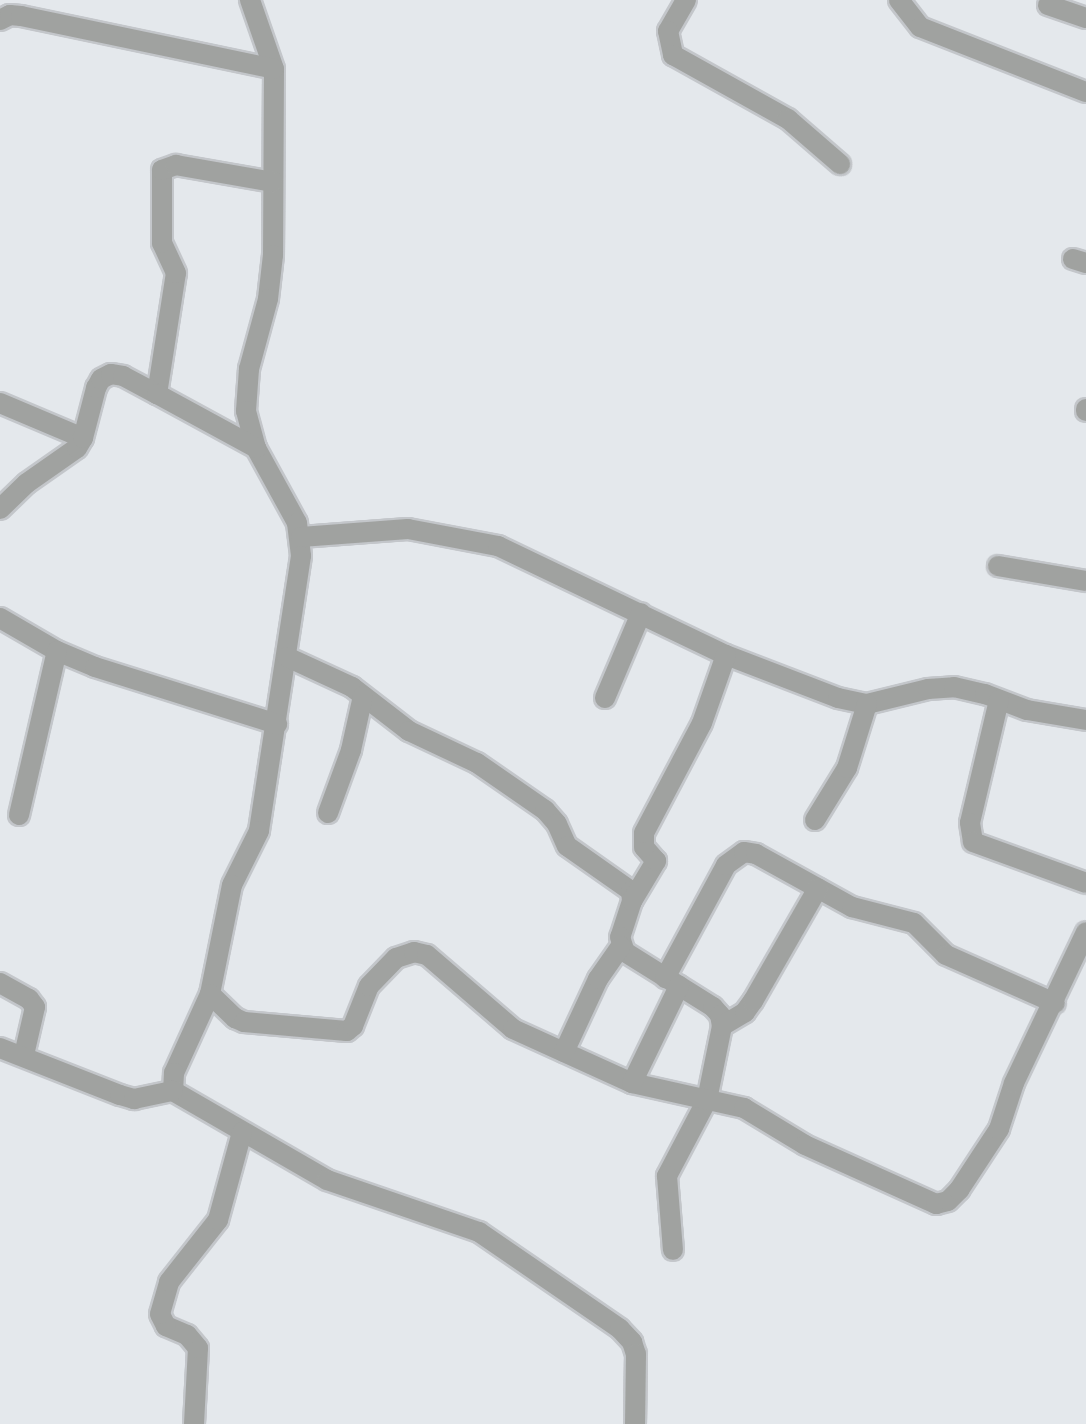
<!DOCTYPE html>
<html>
<head>
<meta charset="utf-8">
<style>
	body { margin:0 }
	#map { position:relative; width:1086px; height:1424px; overflow:hidden; background:#e4e8ec; font-family:Mulish,sans-serif }
	div>[style] { position:absolute }
	[style*='--x'] { left:calc(var(--x)*1px); top:calc(var(--y)*1px); width:calc(var(--w)*1px); rotate:calc(var(--a)*1deg) }
	.roads { filter:drop-shadow(2px 0 #c3c6ca) drop-shadow(-2px 0 #c3c6ca) drop-shadow(0 2px #c3c6ca) drop-shadow(0 -2px #c3c6ca) }
	.minor>* { height:20px; margin:-10px; padding:0 10px; transform-origin:10px; border-radius:10px; background:#a0a2a0 }
	span { translate:-50% -50%; white-space:nowrap; text-align:center; line-height:1.15; -webkit-text-stroke:6px #e4e8ec; paint-order:stroke }
</style>
</head>
<body>
<div id="map">
	<div class="roads">
		<div class="minor">
			<div style="--x:250;--y:0;--w:73;--a:70.8"></div>
			<div style="--x:274;--y:69;--w:186;--a:90.3"></div>
			<div style="--x:273;--y:255;--w:44;--a:96.5"></div>
			<div style="--x:268;--y:299;--w:73;--a:105.2"></div>
			<div style="--x:249;--y:369;--w:42;--a:94.1"></div>
			<div style="--x:246;--y:411;--w:38;--a:75"></div>
			<div style="--x:256;--y:448;--w:85;--a:61.3"></div>
			<div style="--x:297;--y:523;--w:33;--a:83"></div>
			<div style="--x:301;--y:556;--w:278;--a:98.7"></div>
			<div style="--x:259;--y:831;--w:60;--a:116.6"></div>
			<div style="--x:232;--y:885;--w:111;--a:101.4"></div>
			<div style="--x:210;--y:994;--w:87;--a:114.5"></div>
			<div style="--x:174;--y:1073;--w:18;--a:93"></div>
			<div style="--x:173;--y:1091;--w:178;--a:30"></div>
			<div style="--x:327;--y:1180;--w:161;--a:18.9"></div>
			<div style="--x:479;--y:1232;--w:171;--a:34.5"></div>
			<div style="--x:620;--y:1329;--w:18;--a:47"></div>
			<div style="--x:632;--y:1342;--w:13;--a:72"></div>
			<div style="--x:636;--y:1354;--w:70;--a:90.8"></div>
			<div style="--x:686;--y:0;--w:36;--a:120"></div>
			<div style="--x:668;--y:31;--w:25;--a:78"></div>
			<div style="--x:673;--y:55;--w:132;--a:29.1"></div>
			<div style="--x:788;--y:119;--w:69;--a:40.9"></div>
			<div style="--x:899;--y:0;--w:34;--a:52"></div>
			<div style="--x:920;--y:27;--w:178;--a:21.4"></div>
			<div style="--x:1048;--y:5;--w:40;--a:18.9"></div>
			<div style="--x:0;--y:20;--w:11;--a:-27"></div>
			<div style="--x:10;--y:15;--w:11;--a:5"></div>
			<div style="--x:21;--y:16;--w:258;--a:11.8"></div>
			<div style="--x:1073;--y:259;--w:14;--a:17"></div>
			<div style="--x:157;--y:394;--w:122;--a:-81.1"></div>
			<div style="--x:176;--y:273;--w:33;--a:-115"></div>
			<div style="--x:162;--y:243;--w:73;--a:-90"></div>
			<div style="--x:162;--y:170;--w:15;--a:-20"></div>
			<div style="--x:176;--y:165;--w:98;--a:9.9"></div>
			<div style="--x:0;--y:403;--w:90;--a:22.9"></div>
			<div style="--x:1086;--y:409;--w:2;--a:90"></div>
			<div style="--x:0;--y:509;--w:37;--a:-44"></div>
			<div style="--x:27;--y:483;--w:61;--a:-35"></div>
			<div style="--x:77;--y:448;--w:12;--a:-59"></div>
			<div style="--x:83;--y:438;--w:52;--a:-75.4"></div>
			<div style="--x:96;--y:388;--w:10;--a:-61"></div>
			<div style="--x:101;--y:379;--w:11;--a:-27"></div>
			<div style="--x:111;--y:374;--w:12;--a:9"></div>
			<div style="--x:123;--y:376;--w:38;--a:28"></div>
			<div style="--x:157;--y:394;--w:113;--a:28.6"></div>
			<div style="--x:301;--y:537;--w:107;--a:-4.3"></div>
			<div style="--x:408;--y:529;--w:92;--a:10.7"></div>
			<div style="--x:498;--y:546;--w:253;--a:25.6"></div>
			<div style="--x:726;--y:655;--w:120;--a:21"></div>
			<div style="--x:838;--y:698;--w:30;--a:12"></div>
			<div style="--x:867;--y:704;--w:63;--a:-13.8"></div>
			<div style="--x:928;--y:689;--w:26;--a:-4"></div>
			<div style="--x:954;--y:687;--w:32;--a:13"></div>
			<div style="--x:985;--y:694;--w:45;--a:20.9"></div>
			<div style="--x:1027;--y:710;--w:60;--a:9.6"></div>
			<div style="--x:998;--y:566;--w:89;--a:9.7"></div>
			<div style="--x:0;--y:618;--w:66;--a:30.1"></div>
			<div style="--x:57;--y:651;--w:41;--a:22.8"></div>
			<div style="--x:95;--y:667;--w:191;--a:17.4"></div>
			<div style="--x:287;--y:657;--w:72;--a:24.8"></div>
			<div style="--x:352;--y:687;--w:72;--a:37.7"></div>
			<div style="--x:409;--y:731;--w:75;--a:25.2"></div>
			<div style="--x:477;--y:763;--w:83;--a:34.7"></div>
			<div style="--x:545;--y:810;--w:18;--a:49"></div>
			<div style="--x:557;--y:824;--w:24;--a:66"></div>
			<div style="--x:567;--y:846;--w:78;--a:35.1"></div>
			<div style="--x:631;--y:891;--w:10;--a:84"></div>
			<div style="--x:632;--y:901;--w:38;--a:108"></div>
			<div style="--x:620;--y:937;--w:16;--a:72"></div>
			<div style="--x:625;--y:952;--w:104;--a:32"></div>
			<div style="--x:713;--y:1007;--w:11;--a:49"></div>
			<div style="--x:720;--y:1015;--w:11;--a:80"></div>
			<div style="--x:722;--y:1026;--w:76;--a:101.5"></div>
			<div style="--x:707;--y:1100;--w:86;--a:117.8"></div>
			<div style="--x:667;--y:1176;--w:74;--a:85.4"></div>
			<div style="--x:605;--y:698;--w:92;--a:-67"></div>
			<div style="--x:999;--y:700;--w:126;--a:103.3"></div>
			<div style="--x:970;--y:823;--w:19;--a:81"></div>
			<div style="--x:973;--y:842;--w:120;--a:19.9"></div>
			<div style="--x:328;--y:813;--w:67;--a:-69.9"></div>
			<div style="--x:351;--y:750;--w:55;--a:-77.5"></div>
			<div style="--x:19;--y:815;--w:168;--a:-77"></div>
			<div style="--x:815;--y:820;--w:61;--a:-58.4"></div>
			<div style="--x:847;--y:768;--w:67;--a:-72.6"></div>
			<div style="--x:632;--y:901;--w:47;--a:-59"></div>
			<div style="--x:656;--y:861;--w:18;--a:-131"></div>
			<div style="--x:644;--y:847;--w:14;--a:-90"></div>
			<div style="--x:644;--y:833;--w:124;--a:-62.2"></div>
			<div style="--x:702;--y:723;--w:72;--a:-70.6"></div>
			<div style="--x:665;--y:978;--w:128;--a:-61.6"></div>
			<div style="--x:726;--y:865;--w:22;--a:-36"></div>
			<div style="--x:744;--y:852;--w:12;--a:9"></div>
			<div style="--x:756;--y:854;--w:110;--a:28.9"></div>
			<div style="--x:852;--y:907;--w:64;--a:14.5"></div>
			<div style="--x:914;--y:923;--w:45;--a:45"></div>
			<div style="--x:946;--y:955;--w:119;--a:23.8"></div>
			<div style="--x:0;--y:983;--w:33;--a:29"></div>
			<div style="--x:29;--y:999;--w:10;--a:53"></div>
			<div style="--x:35;--y:1007;--w:49;--a:102.9"></div>
			<div style="--x:210;--y:994;--w:35;--a:44"></div>
			<div style="--x:235;--y:1018;--w:10;--a:24"></div>
			<div style="--x:244;--y:1022;--w:103;--a:5"></div>
			<div style="--x:347;--y:1031;--w:8;--a:-40"></div>
			<div style="--x:353;--y:1026;--w:43;--a:-68.2"></div>
			<div style="--x:369;--y:986;--w:39;--a:-46"></div>
			<div style="--x:396;--y:958;--w:19;--a:-18"></div>
			<div style="--x:414;--y:952;--w:13;--a:13"></div>
			<div style="--x:427;--y:955;--w:113;--a:40.7"></div>
			<div style="--x:513;--y:1029;--w:131;--a:24.4"></div>
			<div style="--x:632;--y:1083;--w:115;--a:12.6"></div>
			<div style="--x:744;--y:1108;--w:71;--a:31.2"></div>
			<div style="--x:805;--y:1145;--w:144;--a:24.2"></div>
			<div style="--x:936;--y:1204;--w:12;--a:-14"></div>
			<div style="--x:948;--y:1201;--w:16;--a:-45"></div>
			<div style="--x:959;--y:1190;--w:73;--a:-56.7"></div>
			<div style="--x:999;--y:1129;--w:48;--a:-71.9"></div>
			<div style="--x:1014;--y:1083;--w:167;--a:-64.5"></div>
			<div style="--x:722;--y:1026;--w:27;--a:-31"></div>
			<div style="--x:745;--y:1012;--w:14;--a:-54"></div>
			<div style="--x:753;--y:1001;--w:130;--a:-60.1"></div>
			<div style="--x:0;--y:1048;--w:129;--a:21.4"></div>
			<div style="--x:120;--y:1095;--w:15;--a:16"></div>
			<div style="--x:134;--y:1099;--w:40;--a:-12"></div>
			<div style="--x:564;--y:1052;--w:81;--a:-65"></div>
			<div style="--x:598;--y:979;--w:40;--a:-55.1"></div>
			<div style="--x:632;--y:1083;--w:108;--a:-64.1"></div>
			<div style="--x:194;--y:1424;--w:76;--a:-87"></div>
			<div style="--x:198;--y:1348;--w:17;--a:-130"></div>
			<div style="--x:187;--y:1335;--w:23;--a:-157"></div>
			<div style="--x:166;--y:1326;--w:13;--a:-117"></div>
			<div style="--x:160;--y:1314;--w:33;--a:-74"></div>
			<div style="--x:169;--y:1282;--w:79;--a:-51.7"></div>
			<div style="--x:218;--y:1220;--w:91;--a:-74.7"></div>
		</div>
	</div>
</div>
</body>
</html>
